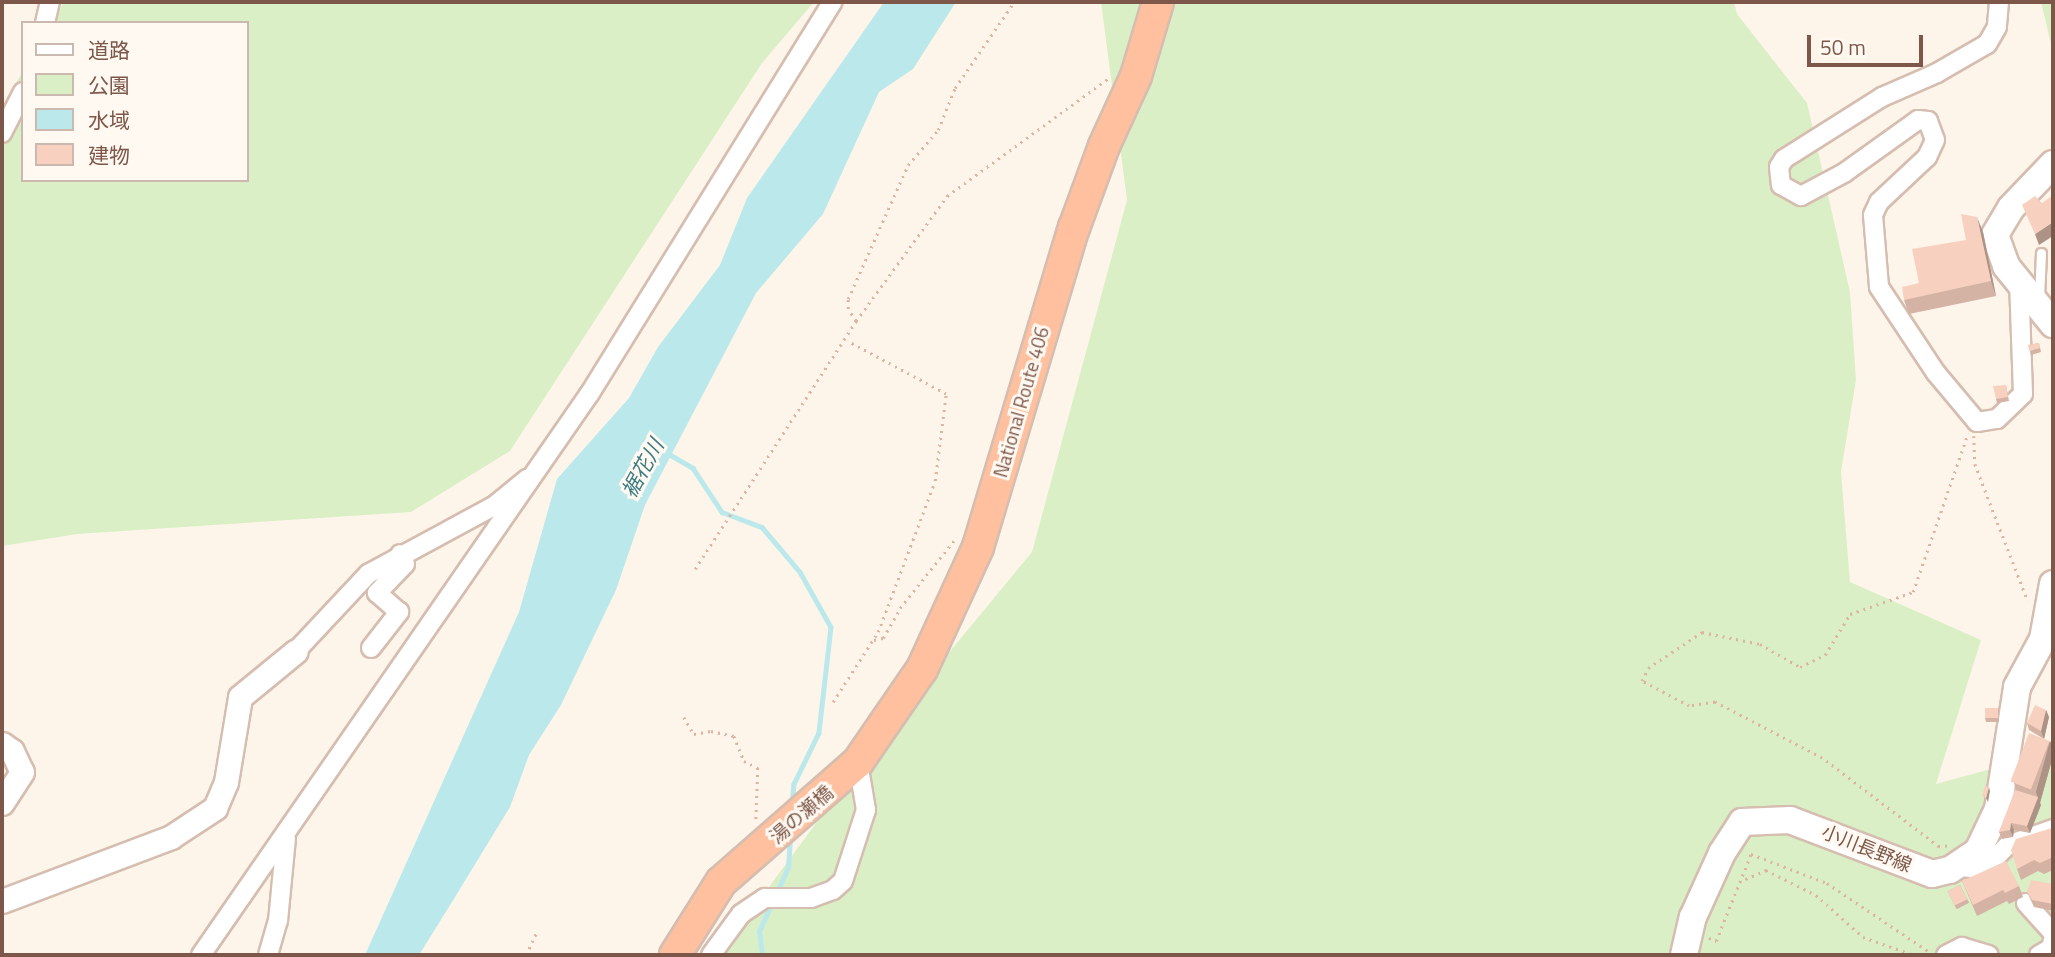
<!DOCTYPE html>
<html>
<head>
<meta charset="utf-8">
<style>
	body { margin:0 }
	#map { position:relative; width:2055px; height:957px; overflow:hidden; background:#fef5ea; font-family:"Titillium Web","Noto Sans JP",sans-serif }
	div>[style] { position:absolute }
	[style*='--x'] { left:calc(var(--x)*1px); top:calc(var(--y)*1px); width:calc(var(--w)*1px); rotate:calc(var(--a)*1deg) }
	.green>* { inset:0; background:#daefc6 }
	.water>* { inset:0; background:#bbe8eb }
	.stream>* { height:4.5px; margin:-2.25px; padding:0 2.25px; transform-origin:2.25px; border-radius:2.25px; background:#bbe8eb }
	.path>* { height:2.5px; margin-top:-1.25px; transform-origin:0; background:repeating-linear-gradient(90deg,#ddb3a1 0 2px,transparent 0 7px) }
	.roads { filter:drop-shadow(2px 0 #d5bdb0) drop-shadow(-2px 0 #d5bdb0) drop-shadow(0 2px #d5bdb0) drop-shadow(0 -2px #d5bdb0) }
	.service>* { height:9px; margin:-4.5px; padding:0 4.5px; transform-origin:4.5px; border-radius:4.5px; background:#fff }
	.minor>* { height:18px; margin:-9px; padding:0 9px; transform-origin:9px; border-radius:9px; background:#fff }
	.tertiary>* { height:23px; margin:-11.5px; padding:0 11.5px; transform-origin:11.5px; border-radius:11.5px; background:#fff }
	.secondary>* { height:26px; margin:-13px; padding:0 13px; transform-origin:13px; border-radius:13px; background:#fff }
	.trunk>* { height:30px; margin:-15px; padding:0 15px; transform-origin:15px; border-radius:15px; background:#fec09e }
	.wall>* { inset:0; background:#d4b3a4; transform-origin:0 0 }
	.shaded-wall>* { inset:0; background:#ad9286 }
	.building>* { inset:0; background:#f7d0bf; transform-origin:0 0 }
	span { translate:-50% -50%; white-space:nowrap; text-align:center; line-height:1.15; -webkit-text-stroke:6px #fff9f2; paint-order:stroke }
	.street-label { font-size:19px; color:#7d5749 }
	.water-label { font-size:21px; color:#3a7d83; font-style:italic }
	.frame { position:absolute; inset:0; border:4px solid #7d5749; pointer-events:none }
	.legend { position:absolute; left:21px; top:21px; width:228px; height:161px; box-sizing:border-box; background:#fff9f2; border:2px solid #cbb8ae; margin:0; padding:9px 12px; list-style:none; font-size:21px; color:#7d5749 }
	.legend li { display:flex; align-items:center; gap:14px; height:35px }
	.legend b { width:35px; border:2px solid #cbb8ae }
	.scale { position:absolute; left:1807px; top:35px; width:116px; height:32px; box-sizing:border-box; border:4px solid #7d5749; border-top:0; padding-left:9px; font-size:21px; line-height:24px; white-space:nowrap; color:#7d5749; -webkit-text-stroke:5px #fff9f2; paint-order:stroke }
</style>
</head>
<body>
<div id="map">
	<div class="green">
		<div style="clip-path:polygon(64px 2px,814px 2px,762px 63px,510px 451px,411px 512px,77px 534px,2px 546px,2px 107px,23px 71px,23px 180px,247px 180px,247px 23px,51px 23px)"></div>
		<div style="clip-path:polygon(1101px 2px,1734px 2px,1737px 14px,1807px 103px,1850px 292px,1856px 380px,1841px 472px,1850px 582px,1981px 640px,1936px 784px,2053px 752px,2053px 955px,719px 955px,880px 736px,1032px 552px,1127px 200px)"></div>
		<div style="clip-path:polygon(2041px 2px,2053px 2px,2053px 70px,2052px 48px)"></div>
	</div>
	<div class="water">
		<div style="clip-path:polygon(884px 2px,956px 2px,913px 69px,879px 92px,823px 214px,756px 293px,645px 505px,616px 590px,561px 705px,529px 755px,510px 807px,452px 902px,419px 955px,365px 955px,519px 612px,557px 479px,629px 398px,658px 347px,720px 265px,747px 198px)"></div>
	</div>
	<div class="stream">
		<div style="--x:669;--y:454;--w:28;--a:30"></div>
		<div style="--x:693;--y:468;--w:53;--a:56.6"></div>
		<div style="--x:722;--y:512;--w:43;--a:20.6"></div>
		<div style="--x:762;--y:527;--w:59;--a:49.8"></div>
		<div style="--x:800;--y:572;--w:63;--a:60.6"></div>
		<div style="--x:831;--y:627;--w:107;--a:96.5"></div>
		<div style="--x:819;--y:733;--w:57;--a:116.1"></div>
		<div style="--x:794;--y:784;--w:20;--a:96"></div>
		<div style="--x:777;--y:892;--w:27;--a:-66"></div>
		<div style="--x:788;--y:867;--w:30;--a:-86"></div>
		<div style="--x:762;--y:955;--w:24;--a:-97"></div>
		<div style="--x:759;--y:931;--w:31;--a:-65"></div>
	</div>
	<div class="path">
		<div style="--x:856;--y:321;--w:14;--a:-124"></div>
		<div style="--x:848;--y:309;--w:10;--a:-90"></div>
		<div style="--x:848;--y:299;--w:147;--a:-65.9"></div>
		<div style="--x:908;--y:165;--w:46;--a:-49.4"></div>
		<div style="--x:938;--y:130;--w:45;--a:-68"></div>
		<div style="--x:955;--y:88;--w:104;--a:-55.5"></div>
		<div style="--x:1974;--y:436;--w:28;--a:88"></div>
		<div style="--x:1975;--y:464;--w:147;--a:68.9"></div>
		<div style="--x:695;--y:569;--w:296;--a:-57"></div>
		<div style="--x:856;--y:321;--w:155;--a:-53.9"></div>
		<div style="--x:947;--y:196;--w:200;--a:-36.1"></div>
		<div style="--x:874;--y:640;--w:9;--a:-13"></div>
		<div style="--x:883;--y:638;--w:34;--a:-60"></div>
		<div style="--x:900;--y:608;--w:90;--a:-51.3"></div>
		<div style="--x:833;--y:702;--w:83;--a:-57.3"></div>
		<div style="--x:878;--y:632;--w:161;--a:-69.3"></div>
		<div style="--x:935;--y:481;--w:88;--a:-82.8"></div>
		<div style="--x:946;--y:394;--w:112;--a:-151.8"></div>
		<div style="--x:684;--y:717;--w:20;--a:60"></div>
		<div style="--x:694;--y:734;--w:17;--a:-10"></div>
		<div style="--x:711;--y:731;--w:24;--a:12"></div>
		<div style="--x:734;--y:736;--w:27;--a:68"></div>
		<div style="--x:744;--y:761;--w:16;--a:27"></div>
		<div style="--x:758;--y:768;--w:54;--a:92.1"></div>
		<div style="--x:1947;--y:846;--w:8;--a:173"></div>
		<div style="--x:1939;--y:847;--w:147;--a:-142.7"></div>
		<div style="--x:1822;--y:758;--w:121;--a:-152.4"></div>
		<div style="--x:1715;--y:702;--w:26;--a:171"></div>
		<div style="--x:1689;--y:706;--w:53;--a:-152"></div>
		<div style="--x:1642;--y:681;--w:14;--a:-65"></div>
		<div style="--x:1648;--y:668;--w:65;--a:-33.7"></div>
		<div style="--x:1702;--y:632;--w:59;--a:11.7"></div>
		<div style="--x:1760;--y:644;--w:46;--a:29.9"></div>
		<div style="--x:1800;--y:667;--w:28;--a:-26"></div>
		<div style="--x:1825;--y:655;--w:48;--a:-58.6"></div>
		<div style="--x:1850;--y:614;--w:67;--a:-19.2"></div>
		<div style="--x:1913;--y:592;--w:168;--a:-70.9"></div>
		<div style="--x:1739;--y:882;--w:30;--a:-24"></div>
		<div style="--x:1766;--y:870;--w:56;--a:26.6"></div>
		<div style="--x:1816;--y:895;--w:63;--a:41.8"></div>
		<div style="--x:1863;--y:937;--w:54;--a:19.4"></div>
		<div style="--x:1709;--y:938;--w:8;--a:23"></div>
		<div style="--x:1716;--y:941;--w:94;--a:-68.1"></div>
		<div style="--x:1751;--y:854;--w:81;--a:20.9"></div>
		<div style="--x:1827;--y:883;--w:125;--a:33.9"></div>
		<div style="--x:526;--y:955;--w:26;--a:-65"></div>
	</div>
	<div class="roads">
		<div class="service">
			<div style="--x:2039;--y:297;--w:44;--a:-87.4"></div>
		</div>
		<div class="minor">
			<div style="--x:1999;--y:2;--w:25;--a:95"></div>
			<div style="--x:1997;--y:27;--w:20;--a:120"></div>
			<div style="--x:1987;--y:44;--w:58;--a:149.9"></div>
			<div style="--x:1937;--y:73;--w:60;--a:156.4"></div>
			<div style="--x:1882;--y:97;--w:116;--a:147.7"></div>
			<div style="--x:1784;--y:159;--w:9;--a:122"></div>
			<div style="--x:1779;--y:167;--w:18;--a:84"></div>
			<div style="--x:1781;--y:185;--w:23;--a:29"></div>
			<div style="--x:1801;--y:196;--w:49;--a:-28.1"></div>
			<div style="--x:1844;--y:173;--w:91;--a:-35.6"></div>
			<div style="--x:1918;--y:120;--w:10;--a:6"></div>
			<div style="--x:1928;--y:121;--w:20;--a:70"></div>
			<div style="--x:1935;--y:140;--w:19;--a:115"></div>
			<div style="--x:1927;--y:157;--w:66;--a:136.8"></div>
			<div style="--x:1879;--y:202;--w:14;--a:115"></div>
			<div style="--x:1873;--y:215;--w:72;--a:85.2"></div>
			<div style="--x:1879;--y:287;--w:103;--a:56.5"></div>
			<div style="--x:1936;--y:373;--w:64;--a:50.1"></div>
			<div style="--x:1977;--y:422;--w:20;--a:-9"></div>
			<div style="--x:1997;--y:419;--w:36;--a:-44"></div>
			<div style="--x:2023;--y:394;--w:112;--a:-92"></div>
			<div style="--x:45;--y:23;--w:22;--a:-77"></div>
			<div style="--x:2;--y:133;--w:46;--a:-62.9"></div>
			<div style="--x:371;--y:648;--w:46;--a:-52.1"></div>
			<div style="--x:399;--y:612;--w:29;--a:-139"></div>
			<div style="--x:377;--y:593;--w:40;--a:-46"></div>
			<div style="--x:405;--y:564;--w:11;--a:-117"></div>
			<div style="--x:296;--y:651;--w:105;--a:-46.9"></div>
			<div style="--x:368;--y:574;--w:143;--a:-28.4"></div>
			<div style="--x:494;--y:506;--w:43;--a:-39.3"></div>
			<div style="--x:1955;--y:866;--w:28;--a:8"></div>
			<div style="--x:1983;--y:870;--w:35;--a:-45"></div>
			<div style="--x:2008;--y:845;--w:48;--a:-19.6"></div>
			<div style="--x:2026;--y:903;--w:40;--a:48"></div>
			<div style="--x:201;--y:955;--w:683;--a:-55.31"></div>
			<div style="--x:590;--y:393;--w:460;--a:-58.2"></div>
			<div style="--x:268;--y:955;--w:35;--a:-74"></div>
			<div style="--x:278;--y:921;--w:83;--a:-84.5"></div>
			<div style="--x:711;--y:955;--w:51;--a:-53.8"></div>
			<div style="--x:741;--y:914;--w:29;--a:-34"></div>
			<div style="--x:765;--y:898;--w:46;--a:0"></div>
			<div style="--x:811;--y:898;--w:23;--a:-20"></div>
			<div style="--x:833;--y:890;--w:13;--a:-42"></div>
			<div style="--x:843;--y:881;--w:75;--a:-72.1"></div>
			<div style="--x:866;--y:810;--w:49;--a:-99.5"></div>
			<div style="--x:1946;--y:955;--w:18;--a:-27"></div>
			<div style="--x:1962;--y:947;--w:28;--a:17"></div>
			<div style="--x:2039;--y:955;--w:14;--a:-30"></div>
			<div style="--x:2051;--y:948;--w:8;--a:-76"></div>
		</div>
		<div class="tertiary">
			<div style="--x:2;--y:744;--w:12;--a:35"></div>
			<div style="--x:12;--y:751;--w:23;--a:65"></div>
			<div style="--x:22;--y:772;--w:37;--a:123"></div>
			<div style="--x:2;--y:901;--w:181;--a:-20.7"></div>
			<div style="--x:171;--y:837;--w:53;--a:-33.4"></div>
			<div style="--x:215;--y:808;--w:28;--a:-67"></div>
			<div style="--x:226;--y:782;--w:86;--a:-80.6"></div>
			<div style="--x:240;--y:697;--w:72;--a:-39.4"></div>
		</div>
		<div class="secondary">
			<div style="--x:2053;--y:164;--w:61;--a:133.7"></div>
			<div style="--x:2011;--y:208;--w:31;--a:121"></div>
			<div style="--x:1995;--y:235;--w:33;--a:70"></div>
			<div style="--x:2006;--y:266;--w:75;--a:51"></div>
			<div style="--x:1684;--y:955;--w:39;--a:-77"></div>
			<div style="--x:1693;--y:917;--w:70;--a:-65.6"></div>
			<div style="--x:1722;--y:853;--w:37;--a:-57"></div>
			<div style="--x:1742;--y:822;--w:48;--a:-2.4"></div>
			<div style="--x:1790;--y:820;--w:152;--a:20.8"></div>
			<div style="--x:1932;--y:874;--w:18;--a:-13"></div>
			<div style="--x:1950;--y:870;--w:34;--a:-34"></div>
			<div style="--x:1978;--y:851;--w:47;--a:-64.5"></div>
			<div style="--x:1998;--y:809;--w:123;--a:-81.1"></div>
			<div style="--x:2017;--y:687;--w:55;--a:-61.6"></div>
			<div style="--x:2043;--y:639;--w:56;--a:-79.7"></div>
		</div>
		<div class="trunk">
			<div style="--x:675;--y:955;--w:86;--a:-57.8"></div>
			<div style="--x:721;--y:882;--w:182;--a:-41.2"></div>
			<div style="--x:858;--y:762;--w:113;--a:-55.5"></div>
			<div style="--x:922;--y:669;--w:134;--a:-65.3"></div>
			<div style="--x:978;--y:547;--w:333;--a:-73.3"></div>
			<div style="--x:1074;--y:228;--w:87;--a:-69.9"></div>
			<div style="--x:1104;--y:146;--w:77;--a:-65.4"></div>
			<div style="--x:1136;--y:76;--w:77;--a:-73.4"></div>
		</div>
	</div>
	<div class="wall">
		<div style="clip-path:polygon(1983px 232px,1996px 296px,1909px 314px,1904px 300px,1919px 283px,1966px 240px)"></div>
		<div style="clip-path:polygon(2039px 343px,2041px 352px,2031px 355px,2028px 345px)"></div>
		<div style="clip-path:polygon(2006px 385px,2009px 401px,1997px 403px,1996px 399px)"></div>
		<div style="clip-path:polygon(1998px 708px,1999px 711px,1999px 722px,1986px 722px,1985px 718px)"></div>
		<div style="clip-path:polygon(2046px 710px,2049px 717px,2044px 739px,2029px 730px,2027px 723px)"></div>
		<div style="clip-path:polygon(2050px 741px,2053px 749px,2053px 756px,2040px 803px,2041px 805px,2030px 833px,2014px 830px,2013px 837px,2002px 839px,1999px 832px,2016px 790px,2014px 783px)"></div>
		<div style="clip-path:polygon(2053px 831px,2053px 870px,2044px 874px,2038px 871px,2021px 880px,2017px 869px)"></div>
		<div style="clip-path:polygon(1962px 881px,2019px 886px,2023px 897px,2009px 904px,2007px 901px,1977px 916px)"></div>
		<div style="clip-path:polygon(2053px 884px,2053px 911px,2034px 907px,2027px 892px)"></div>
		<div style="left:1960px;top:885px;width:20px;height:14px;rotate:63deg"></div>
	</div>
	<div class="shaded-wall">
		<div style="clip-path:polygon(1977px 217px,1983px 232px,1996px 296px,1991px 281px)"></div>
		<div style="clip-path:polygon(2053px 222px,2053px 236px,2039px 245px,2035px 234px)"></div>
		<div style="clip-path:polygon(2046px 710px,2049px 717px,2044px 739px,2041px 731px)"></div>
		<div style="clip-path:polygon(2050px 741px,2053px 749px,2053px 756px,2040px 803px,2041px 805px,2030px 833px,2027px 826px,2038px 798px,2036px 792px)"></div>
		<div style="clip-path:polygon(1989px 787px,1990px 791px,1988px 802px,1986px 798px)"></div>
		<div style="clip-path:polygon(2011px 823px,2014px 830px,2013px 837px,2010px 830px)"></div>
	</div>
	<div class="building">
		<div style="clip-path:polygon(2053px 195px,2053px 222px,2035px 234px,2022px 205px,2035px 196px,2042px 203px)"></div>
		<div style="clip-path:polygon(1961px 214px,1977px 217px,1991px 281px,1904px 300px,1902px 287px,1919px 283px,1912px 249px,1966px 240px)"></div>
		<div style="clip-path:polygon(2039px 343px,2040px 348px,2030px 351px,2028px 345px)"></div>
		<div style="clip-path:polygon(2006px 385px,2008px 397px,1996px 399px,1993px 386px)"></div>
		<div style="clip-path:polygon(2035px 705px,2046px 710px,2041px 731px,2027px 723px)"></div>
		<div style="left:1985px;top:708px;width:13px;height:10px"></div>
		<div style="left:2029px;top:733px;width:22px;height:52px;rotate:21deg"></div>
		<div style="clip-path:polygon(1985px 786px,1989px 787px,1986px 798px,1982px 796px)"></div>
		<div style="clip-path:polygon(2015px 790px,2038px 797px,2027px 826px,2011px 823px,2010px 830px,1999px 832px)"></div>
		<div style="clip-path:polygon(2052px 828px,2053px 832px,2053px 857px,2040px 863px,2034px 860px,2017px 869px,2011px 850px,2016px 839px)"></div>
		<div style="clip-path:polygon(2006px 861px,2019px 886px,2005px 893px,2003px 890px,1973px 905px,1962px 881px)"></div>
		<div style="clip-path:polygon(2031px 880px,2053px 884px,2053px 904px,2032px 900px,2027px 892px)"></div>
		<div style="left:1960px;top:885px;width:16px;height:14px;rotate:63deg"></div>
	</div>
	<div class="street-label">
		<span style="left:1021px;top:402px;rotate:-74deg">National Route 406</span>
		<span style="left:801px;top:814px;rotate:-41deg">湯の瀬橋</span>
		<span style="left:1867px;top:848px;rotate:22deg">小川長野線</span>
	</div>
	<div class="water-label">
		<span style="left:642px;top:468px;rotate:-61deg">裾花川</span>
	</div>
	<div class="frame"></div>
	<ul class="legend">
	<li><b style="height:9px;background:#fff"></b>道路</li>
	<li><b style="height:19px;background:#daefc6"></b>公園</li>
	<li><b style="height:19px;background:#bbe8eb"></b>水域</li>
	<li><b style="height:19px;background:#f7d0bf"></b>建物</li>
	</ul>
	<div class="scale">50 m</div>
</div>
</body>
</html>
